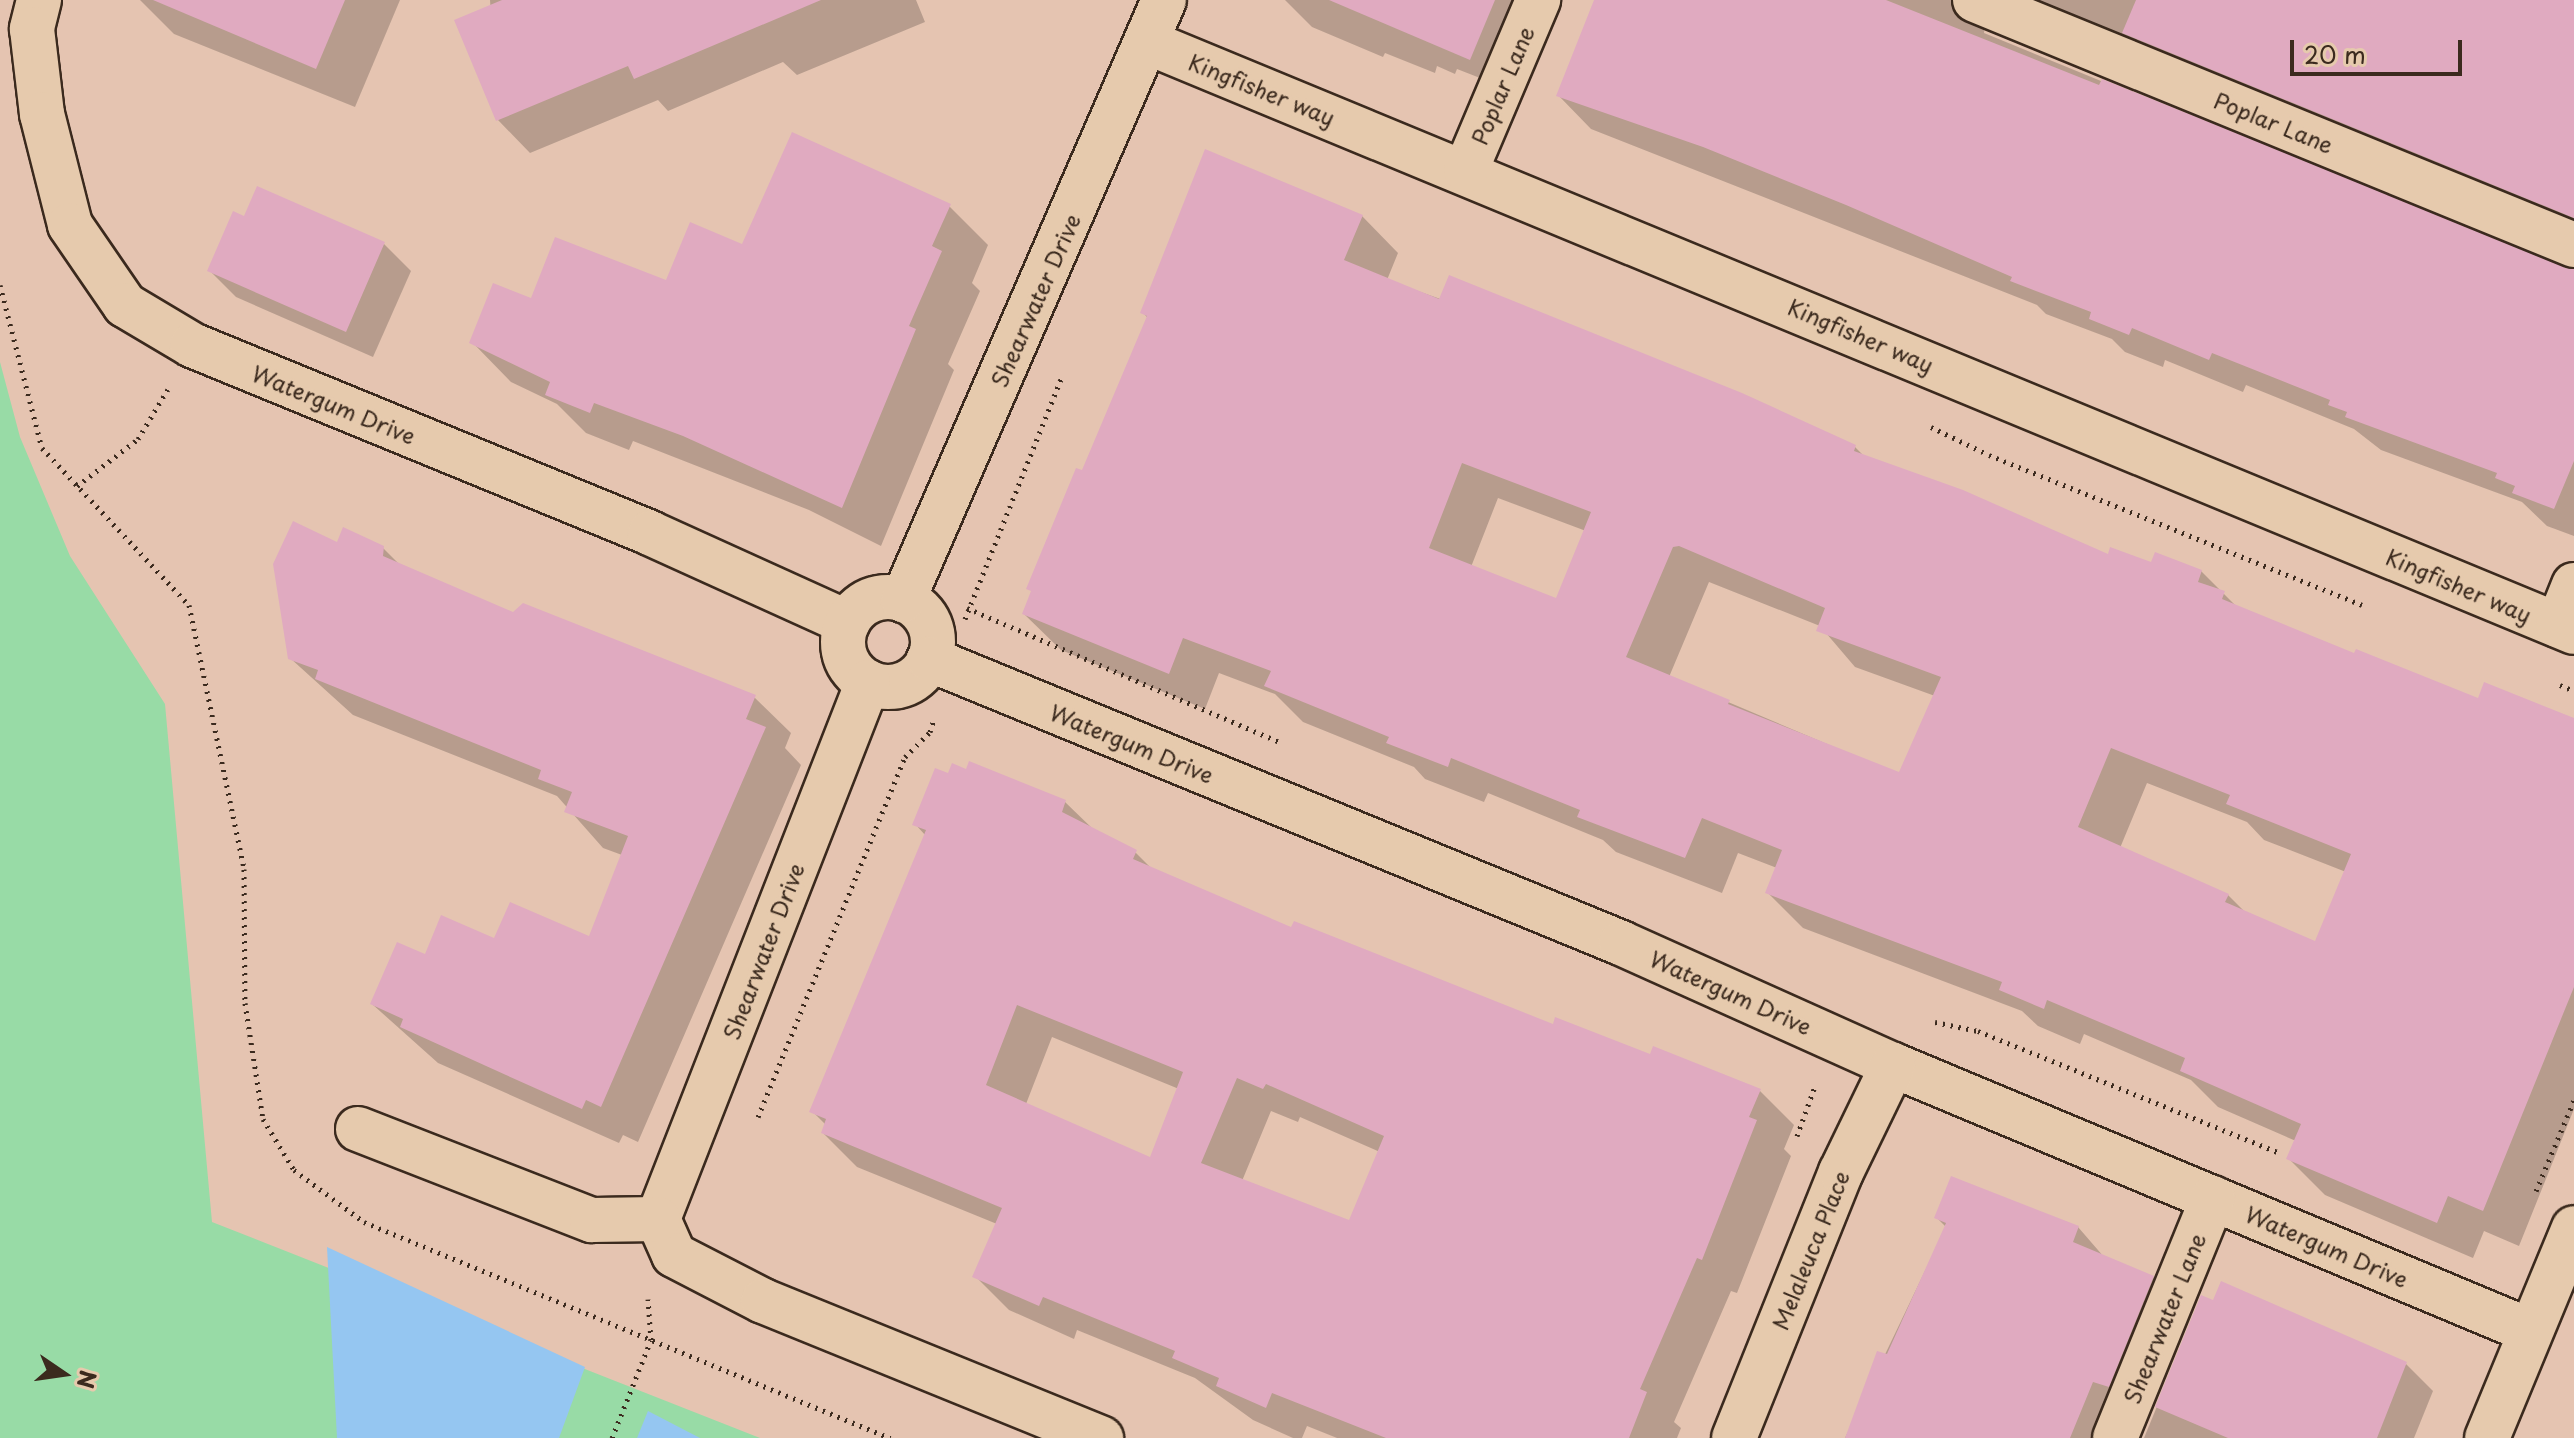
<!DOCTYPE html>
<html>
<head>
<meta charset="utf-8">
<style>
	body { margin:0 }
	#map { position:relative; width:2574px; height:1438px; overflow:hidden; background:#e5c4b1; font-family:"Playpen Sans",sans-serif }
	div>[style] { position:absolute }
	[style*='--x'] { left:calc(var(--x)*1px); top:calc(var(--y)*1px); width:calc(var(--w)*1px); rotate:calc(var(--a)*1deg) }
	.green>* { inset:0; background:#98dba6 }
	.water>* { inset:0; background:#95c6f1 }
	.shadow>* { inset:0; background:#0003 }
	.building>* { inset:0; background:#e0aac0 }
	.path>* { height:5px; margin-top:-2.5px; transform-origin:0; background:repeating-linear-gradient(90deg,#3b2a1e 0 2px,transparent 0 8px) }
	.roads { filter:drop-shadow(2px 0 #3b2a1e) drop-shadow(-2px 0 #3b2a1e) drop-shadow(0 2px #3b2a1e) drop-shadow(0 -2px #3b2a1e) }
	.minor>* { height:44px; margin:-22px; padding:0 22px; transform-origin:22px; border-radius:22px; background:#e6caad }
	.minor>.ring { margin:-22px; padding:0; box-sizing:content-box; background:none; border:44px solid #e6caad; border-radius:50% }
	span { translate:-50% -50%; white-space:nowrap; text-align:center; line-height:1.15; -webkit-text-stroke:6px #e6caad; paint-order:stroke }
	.street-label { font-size:22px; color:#3b2a1e }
	.north { position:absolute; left:24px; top:1334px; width:80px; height:80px; -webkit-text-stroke:6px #e6caad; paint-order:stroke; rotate:103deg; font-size:22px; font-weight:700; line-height:32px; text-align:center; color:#3b2a1e }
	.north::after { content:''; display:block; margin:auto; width:28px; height:36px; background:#3b2a1e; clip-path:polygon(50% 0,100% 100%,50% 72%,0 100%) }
	.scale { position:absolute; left:2290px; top:40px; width:172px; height:36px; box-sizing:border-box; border:4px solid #3b2a1e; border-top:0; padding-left:10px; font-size:24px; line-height:28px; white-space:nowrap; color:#3b2a1e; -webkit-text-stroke:6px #e6caad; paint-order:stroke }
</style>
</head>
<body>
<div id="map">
	<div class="green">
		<div style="clip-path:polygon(0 362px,20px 437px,70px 556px,165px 704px,212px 1222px,760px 1438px,0 1438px)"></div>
	</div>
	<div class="water">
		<div style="clip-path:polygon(327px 1247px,585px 1367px,559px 1438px,337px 1438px)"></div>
		<div style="clip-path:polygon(648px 1411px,700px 1438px,637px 1438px)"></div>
	</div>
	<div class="shadow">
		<div style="clip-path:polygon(140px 0,400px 0,355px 107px,174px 34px)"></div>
		<div style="clip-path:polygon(490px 0,916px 0,925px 22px,797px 75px,783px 62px,668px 111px,658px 100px,530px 153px,498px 120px)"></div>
		<div style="clip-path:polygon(1285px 0,1533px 0,1498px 85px,1457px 69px,1455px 74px,1437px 66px,1435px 73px,1385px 53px,1383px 57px,1312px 27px)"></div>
		<div style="clip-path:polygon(1596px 0,2574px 0,2574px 236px,1985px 23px,1984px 33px,2548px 264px,2574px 289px,2574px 536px,2547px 526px,2522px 502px,2381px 450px,2354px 429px,2246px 385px,2243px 392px,2165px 360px,2163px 367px,2125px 352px,2112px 339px,2046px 314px,2037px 305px,1591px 129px,1558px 95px)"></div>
		<div style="clip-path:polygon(949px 206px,988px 245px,972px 283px,980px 291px,948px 364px,954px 370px,881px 546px,809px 510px,633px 441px,629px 450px,586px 433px,557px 404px,511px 382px,472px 342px,532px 300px,667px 283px,743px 246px)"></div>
		<div style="clip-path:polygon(evenodd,1362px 216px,1398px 253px,1387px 280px,1855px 447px,1865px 457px,2109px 556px,2201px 571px,2239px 609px,2355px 656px,2479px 701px,2574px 720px,2574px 1109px,2519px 1246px,2484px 1231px,2473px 1258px,2325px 1195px,2289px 1159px,2296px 1141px,2218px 1107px,2191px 1080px,2084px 1034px,2080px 1044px,2038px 1026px,2022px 1011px,1803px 928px,1767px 892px,1777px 868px,1738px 853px,1722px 893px,1616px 852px,1603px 840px,1488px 793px,1484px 802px,1425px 779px,1414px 767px,1303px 722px,1275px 694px,1219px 673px,1205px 709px,1061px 650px,1024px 614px,1148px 318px,1142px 312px,1362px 216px,1498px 498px,1586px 531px,1557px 600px,1471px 567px,1498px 498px,1362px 216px,1709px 582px,1820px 626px,1855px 667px,1935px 696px,1900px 775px,1669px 677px,1709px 582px,1362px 216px,2147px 783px,2247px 822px,2264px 840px,2346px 872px,2316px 944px,2246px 913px,2228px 895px,2120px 848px,2147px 783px)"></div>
		<div style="clip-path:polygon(245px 219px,384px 244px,411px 271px,373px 357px,236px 297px,209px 270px)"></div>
		<div style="clip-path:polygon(338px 544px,383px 548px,402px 567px,514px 614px,754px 697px,791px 733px,785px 748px,801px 765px,638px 1142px,623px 1135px,619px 1143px,438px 1063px,372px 1004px,426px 956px,495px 940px,590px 939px,622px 855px,603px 848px,557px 796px,353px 715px,290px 658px)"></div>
		<div style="clip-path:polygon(evenodd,970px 763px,1065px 802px,1095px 831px,1135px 852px,1153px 870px,1292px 930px,1554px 1026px,1760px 1091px,1794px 1125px,1784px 1149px,1791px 1156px,1737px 1293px,1731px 1291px,1674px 1422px,1681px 1428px,1677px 1438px,1337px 1438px,1307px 1426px,1302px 1438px,1293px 1438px,1253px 1420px,1195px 1378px,1077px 1330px,1074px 1339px,1009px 1310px,975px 1276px,997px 1224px,857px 1167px,823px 1133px,826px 1125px,812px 1111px,926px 836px,915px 824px,949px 776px,967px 771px,970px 763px,1052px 1037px,1179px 1089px,1151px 1159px,1026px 1104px,1052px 1037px,970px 763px,1271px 1111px,1298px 1122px,1300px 1117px,1380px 1152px,1350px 1223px,1242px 1181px,1271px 1111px)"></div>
		<div style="clip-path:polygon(1937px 1218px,2078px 1227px,2104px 1257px,2153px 1277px,2180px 1304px,2125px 1438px,1845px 1438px,1946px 1227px)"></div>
		<div style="clip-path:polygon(2202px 1297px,2406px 1364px,2433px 1391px,2414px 1438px,2144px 1438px)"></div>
	</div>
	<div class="building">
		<div style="clip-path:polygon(153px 0,345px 0,316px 69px)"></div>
		<div style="clip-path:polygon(502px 0,821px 0,634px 79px,628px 66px,496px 121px,454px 20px)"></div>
		<div style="clip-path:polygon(1329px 0,1495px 0,1470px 60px)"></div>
		<div style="clip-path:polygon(1594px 0,1886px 0,2099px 85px,2102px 79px,2574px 269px,2574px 461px,2554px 509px,2512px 493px,2515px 486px,2495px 478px,2497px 473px,2345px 417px,2347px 412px,2328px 405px,2330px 400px,2212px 353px,2209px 360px,2132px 328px,2129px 335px,2089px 319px,2091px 312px,2010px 281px,2012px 277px,1846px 205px,1703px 147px,1556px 96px)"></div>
		<div style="clip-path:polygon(2136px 0,2574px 0,2574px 218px,2122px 33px)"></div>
		<div style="clip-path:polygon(792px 132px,951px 204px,932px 246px,942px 251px,909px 326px,916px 329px,842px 508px,683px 436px,594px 403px,590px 413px,545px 395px,550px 382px,469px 343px,493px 283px,531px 298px,555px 237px,666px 280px,690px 222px,742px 244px)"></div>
		<div style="clip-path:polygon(evenodd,1205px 149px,1363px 215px,1344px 260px,1439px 299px,1449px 275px,1742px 393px,1856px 445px,1854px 451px,1963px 490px,2108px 554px,2110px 547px,2151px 562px,2155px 552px,2202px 570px,2198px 582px,2225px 591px,2222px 599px,2354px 653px,2356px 649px,2478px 698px,2484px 682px,2574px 718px,2574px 987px,2483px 1211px,2448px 1196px,2437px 1223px,2286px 1159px,2301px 1124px,2180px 1071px,2185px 1058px,2047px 1000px,2044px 1009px,1999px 990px,2002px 982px,1765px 893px,1782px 850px,1702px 818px,1685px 858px,1577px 817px,1580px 810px,1451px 758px,1448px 767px,1386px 743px,1389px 737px,1264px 686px,1271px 671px,1183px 638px,1169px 674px,1022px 614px,1031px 591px,1026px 589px,1076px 468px,1082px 470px,1147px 316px,1140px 313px,1205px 149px,1462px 463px,1591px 512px,1556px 598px,1429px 548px,1462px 463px,1205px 149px,1679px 546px,1825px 608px,1816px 631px,1941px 677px,1899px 772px,1728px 704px,1730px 700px,1626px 657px,1673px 547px,1679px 546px,1205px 149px,2111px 748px,2230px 795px,2226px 804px,2351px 854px,2315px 941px,2225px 902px,2229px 894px,2078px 827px,2111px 748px)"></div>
		<div style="clip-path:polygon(257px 186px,385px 242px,346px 332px,207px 271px,233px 211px,244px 216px)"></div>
		<div style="clip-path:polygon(293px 521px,337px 542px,343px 527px,384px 546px,383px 556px,513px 612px,523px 603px,756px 695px,746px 719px,766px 727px,601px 1107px,586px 1100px,582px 1109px,506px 1075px,400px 1027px,403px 1019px,370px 1004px,397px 942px,425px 954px,441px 915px,494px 938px,510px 902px,589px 936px,628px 836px,564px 812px,572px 792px,538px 779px,541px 770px,315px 679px,318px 670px,288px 659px,273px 564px)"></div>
		<div style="clip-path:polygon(evenodd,969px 761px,1066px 800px,1062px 812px,1137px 850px,1133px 859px,1291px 927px,1294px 921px,1553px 1024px,1555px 1017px,1650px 1054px,1653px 1046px,1761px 1089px,1749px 1117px,1757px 1120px,1702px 1260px,1697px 1258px,1640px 1389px,1647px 1392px,1629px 1438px,1386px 1438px,1272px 1393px,1266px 1408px,1216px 1386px,1219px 1378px,1172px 1358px,1175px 1351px,1043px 1297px,1039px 1306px,972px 1277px,1002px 1208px,821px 1133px,826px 1119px,809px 1112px,926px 830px,912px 825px,935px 768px,948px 773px,952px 763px,966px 769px,969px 761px,1017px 1005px,1183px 1072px,1150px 1157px,986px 1085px,1017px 1005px,969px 761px,1237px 1078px,1263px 1089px,1266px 1084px,1384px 1136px,1349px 1220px,1201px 1163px,1237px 1078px)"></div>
		<div style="clip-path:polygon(1951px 1176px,2079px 1226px,2073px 1242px,2154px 1276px,2109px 1387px,2093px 1382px,2070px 1438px,1845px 1438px,1877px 1351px,1887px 1354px,1946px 1223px,1934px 1218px)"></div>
		<div style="clip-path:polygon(2221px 1281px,2407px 1362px,2377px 1438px,2228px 1438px,2155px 1407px,2201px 1295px,2213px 1300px)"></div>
	</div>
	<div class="path">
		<div style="--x:0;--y:285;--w:168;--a:75.6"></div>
		<div style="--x:42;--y:448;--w:215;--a:46.9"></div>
		<div style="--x:189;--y:605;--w:270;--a:78.2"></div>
		<div style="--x:244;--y:869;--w:134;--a:89.6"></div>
		<div style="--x:245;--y:1003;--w:117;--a:81.2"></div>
		<div style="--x:263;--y:1119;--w:60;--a:58.7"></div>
		<div style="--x:294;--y:1170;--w:87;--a:36.6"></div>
		<div style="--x:364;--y:1222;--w:569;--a:22.33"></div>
		<div style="--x:1931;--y:427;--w:64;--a:25.8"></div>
		<div style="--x:1989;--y:455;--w:402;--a:21.9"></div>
		<div style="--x:77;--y:486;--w:77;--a:-37.6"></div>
		<div style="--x:138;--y:439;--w:58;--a:-59"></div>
		<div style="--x:967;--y:608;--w:340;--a:23.2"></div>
		<div style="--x:965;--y:619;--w:262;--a:-68.2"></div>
		<div style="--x:2560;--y:685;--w:15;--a:23"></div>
		<div style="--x:1935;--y:1022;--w:44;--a:11.8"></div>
		<div style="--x:1978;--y:1031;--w:326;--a:22"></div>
		<div style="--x:758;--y:1117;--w:389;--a:-67.8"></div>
		<div style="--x:905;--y:757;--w:35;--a:-45"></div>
		<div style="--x:930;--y:732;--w:14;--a:-73"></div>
		<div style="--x:1797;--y:1136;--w:53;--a:-70.2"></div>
		<div style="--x:2536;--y:1191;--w:99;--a:-67.3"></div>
		<div style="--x:612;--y:1438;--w:105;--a:-68.3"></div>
		<div style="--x:651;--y:1340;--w:41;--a:-94.2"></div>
	</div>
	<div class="roads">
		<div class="minor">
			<div style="--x:39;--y:0;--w:30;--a:104"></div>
			<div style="--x:32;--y:29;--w:86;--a:83.3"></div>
			<div style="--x:42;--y:114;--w:114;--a:75.8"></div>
			<div style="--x:70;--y:225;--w:97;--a:55.5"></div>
			<div style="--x:125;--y:305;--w:78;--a:30.8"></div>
			<div style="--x:192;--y:345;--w:495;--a:22.3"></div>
			<div style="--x:650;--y:533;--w:217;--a:24.4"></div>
			<div style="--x:1975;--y:0;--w:647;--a:22.25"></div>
			<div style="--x:1147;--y:42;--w:1544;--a:22.46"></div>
			<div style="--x:1466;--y:170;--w:185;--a:-67"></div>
			<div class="ring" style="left:843px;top:597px;width:46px;height:46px"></div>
			<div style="--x:903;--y:600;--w:654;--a:-66.49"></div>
			<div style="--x:2558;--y:625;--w:43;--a:-68.2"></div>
			<div style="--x:929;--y:659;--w:748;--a:22.31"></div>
			<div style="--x:1621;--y:943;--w:298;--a:24.2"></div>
			<div style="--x:1893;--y:1065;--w:690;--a:22.66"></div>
			<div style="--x:868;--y:682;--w:577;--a:111.36"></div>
			<div style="--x:658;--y:1219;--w:39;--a:66"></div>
			<div style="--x:674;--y:1255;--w:100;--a:27.3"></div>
			<div style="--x:763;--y:1301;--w:365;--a:22.1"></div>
			<div style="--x:358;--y:1129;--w:251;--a:21.3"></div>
			<div style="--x:592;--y:1220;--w:66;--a:-0.9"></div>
			<div style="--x:1734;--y:1438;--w:287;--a:-68.1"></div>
			<div style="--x:1841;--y:1172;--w:119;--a:-64.1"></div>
			<div style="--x:2115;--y:1438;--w:259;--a:-67.8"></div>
			<div style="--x:2487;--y:1438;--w:227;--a:-67.5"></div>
		</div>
	</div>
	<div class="street-label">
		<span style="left:1502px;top:85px;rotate:-67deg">Poplar Lane</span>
		<span style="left:1262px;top:89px;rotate:22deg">Kingfisher way</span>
		<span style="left:2274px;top:122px;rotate:22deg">Poplar Lane</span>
		<span style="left:1035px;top:300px;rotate:-66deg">Shearwater Drive</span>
		<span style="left:1861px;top:335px;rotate:23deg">Kingfisher way</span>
		<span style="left:334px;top:404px;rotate:22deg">Watergum Drive</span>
		<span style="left:2459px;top:585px;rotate:23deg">Kingfisher way</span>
		<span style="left:1132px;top:743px;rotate:22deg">Watergum Drive</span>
		<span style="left:763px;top:951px;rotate:-69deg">Shearwater Drive</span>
		<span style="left:1731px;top:992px;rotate:24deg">Watergum Drive</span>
		<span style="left:2327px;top:1246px;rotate:23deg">Watergum Drive</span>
		<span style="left:1810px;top:1250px;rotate:-68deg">Melaleuca Place</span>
		<span style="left:2164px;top:1318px;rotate:-68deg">Shearwater Lane</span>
	</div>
	<div class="north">N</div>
	<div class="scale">20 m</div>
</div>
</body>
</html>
